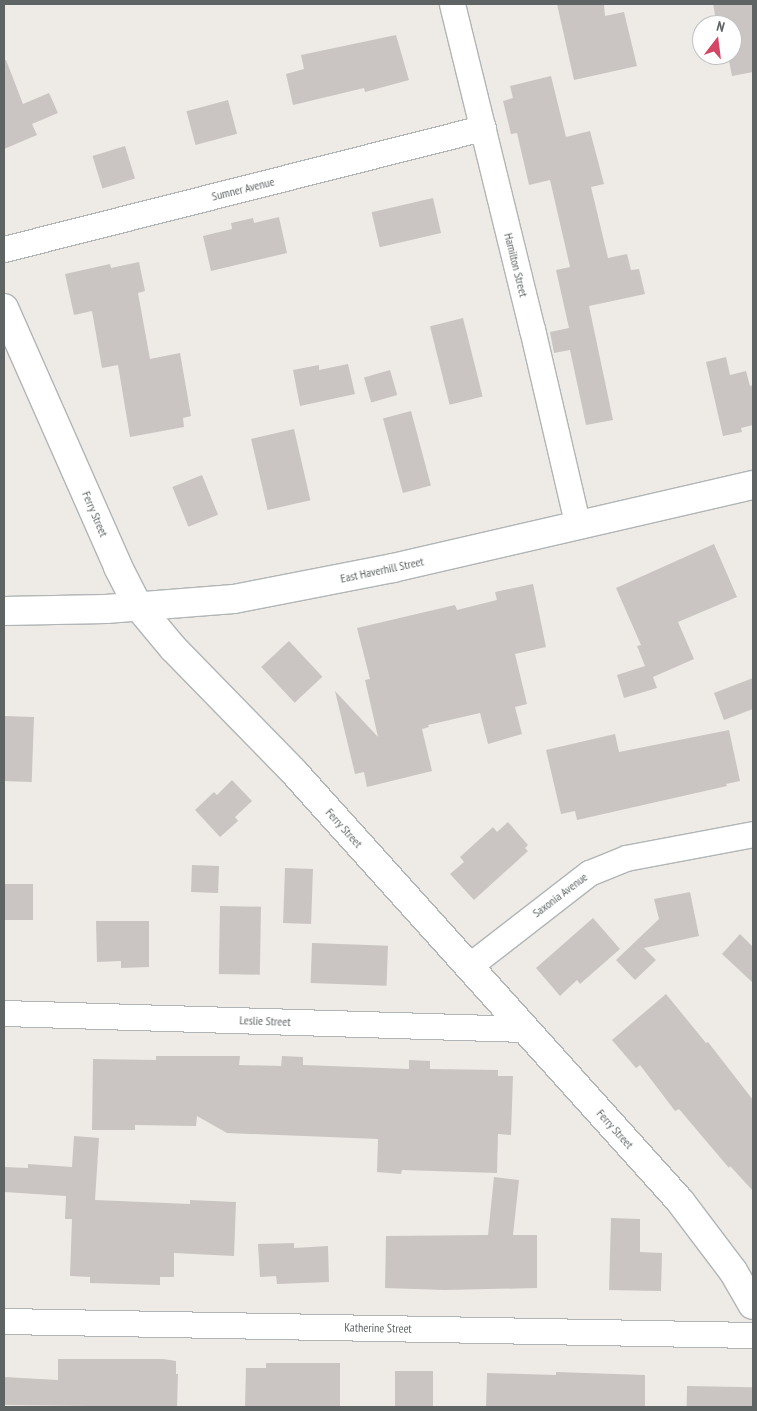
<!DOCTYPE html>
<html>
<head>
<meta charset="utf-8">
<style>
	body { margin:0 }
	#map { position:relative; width:757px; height:1411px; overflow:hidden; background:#eeeae6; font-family:"PT Sans Narrow",sans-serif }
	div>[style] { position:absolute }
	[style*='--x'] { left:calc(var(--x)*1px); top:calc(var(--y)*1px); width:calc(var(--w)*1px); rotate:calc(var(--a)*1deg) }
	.building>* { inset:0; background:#cac5c2; transform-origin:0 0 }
	.roads { filter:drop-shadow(1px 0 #b1b5b6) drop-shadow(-1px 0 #b1b5b6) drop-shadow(0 1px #b1b5b6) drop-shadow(0 -1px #b1b5b6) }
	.street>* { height:25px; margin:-12.5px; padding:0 12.5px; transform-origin:12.5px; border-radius:12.5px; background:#fff }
	.secondary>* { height:28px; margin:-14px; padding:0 14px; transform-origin:14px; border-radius:14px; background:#fff }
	span { translate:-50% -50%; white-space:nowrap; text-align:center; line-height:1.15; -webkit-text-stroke:4px #fff; paint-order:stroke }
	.street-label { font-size:12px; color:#5e6364 }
	.frame { position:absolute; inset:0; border:5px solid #5e6364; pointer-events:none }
	.north { position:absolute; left:692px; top:15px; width:50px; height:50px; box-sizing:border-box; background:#fff; border:1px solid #bfc1c1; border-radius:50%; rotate:15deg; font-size:14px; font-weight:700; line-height:20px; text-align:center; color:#5e6364 }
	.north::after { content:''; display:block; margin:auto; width:18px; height:22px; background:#d44665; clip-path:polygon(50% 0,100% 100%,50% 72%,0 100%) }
</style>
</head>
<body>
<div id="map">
	<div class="building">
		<div style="clip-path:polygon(557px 4px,604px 4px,605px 16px,624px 12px,637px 66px,574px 80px)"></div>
		<div style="clip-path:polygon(713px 4px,753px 4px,753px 72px,732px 76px,728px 55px,732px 55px,732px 25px,717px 25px)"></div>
		<div style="clip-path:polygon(396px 35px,409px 80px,365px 92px,364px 88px,293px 105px,286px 74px,304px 69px,301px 55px)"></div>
		<div style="clip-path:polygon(4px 60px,6px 60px,23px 104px,49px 93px,58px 113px,32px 124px,37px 135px,4px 149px)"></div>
		<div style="clip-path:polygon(551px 76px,566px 137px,590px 131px,604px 184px,591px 187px,608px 258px,627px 254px,631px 270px,639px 269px,645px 294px,589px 306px,613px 420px,586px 425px,570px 350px,554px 353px,550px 332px,569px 328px,556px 270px,570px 267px,550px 180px,529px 185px,517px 133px,511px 134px,503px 101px,513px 98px,510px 86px)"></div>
		<div style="left:228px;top:100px;width:35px;height:43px;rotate:75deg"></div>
		<div style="left:125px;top:146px;width:34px;height:34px;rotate:73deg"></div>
		<div style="left:433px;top:198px;width:36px;height:63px;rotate:77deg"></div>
		<div style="clip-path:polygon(279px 217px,287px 253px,211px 271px,203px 236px,232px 229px,231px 223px,253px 218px,254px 223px)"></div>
		<div style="clip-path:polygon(139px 262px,145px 291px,138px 293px,150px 359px,180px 353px,191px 416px,183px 418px,184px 427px,130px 437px,118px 365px,102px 368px,92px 311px,74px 315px,65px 274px,110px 264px,111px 268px)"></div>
		<div style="left:463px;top:318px;width:81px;height:34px;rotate:76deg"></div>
		<div style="clip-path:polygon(726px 357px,730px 375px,746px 371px,750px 386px,753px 385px,753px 425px,741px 428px,742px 432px,723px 436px,706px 362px)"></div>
		<div style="clip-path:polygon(348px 364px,355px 394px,300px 406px,293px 370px,319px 365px,319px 370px)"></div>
		<div style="left:390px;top:370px;width:26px;height:27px;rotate:74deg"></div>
		<div style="left:411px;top:411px;width:77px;height:29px;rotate:75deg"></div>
		<div style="left:294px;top:429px;width:73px;height:44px;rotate:77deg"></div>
		<div style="left:202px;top:475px;width:43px;height:32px;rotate:68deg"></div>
		<div style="clip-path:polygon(714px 544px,737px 597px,678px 622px,694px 659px,653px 677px,657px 688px,624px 698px,617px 675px,645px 666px,637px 646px,641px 645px,616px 588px)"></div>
		<div style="clip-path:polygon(533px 584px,546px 647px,515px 654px,527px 704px,515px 707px,522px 734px,488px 744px,480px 713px,428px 725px,429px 727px,422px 729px,432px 771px,367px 787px,364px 772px,355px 774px,335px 691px,378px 737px,365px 680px,370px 679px,357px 628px,455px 605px,457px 610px,497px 600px,495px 592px)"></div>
		<div style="left:289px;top:641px;width:49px;height:38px;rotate:47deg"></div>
		<div style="clip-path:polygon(753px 678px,753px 709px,724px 720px,714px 693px)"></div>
		<div style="left:4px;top:716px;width:30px;height:65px;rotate:2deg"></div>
		<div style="clip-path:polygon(729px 730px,740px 781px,726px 784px,727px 786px,577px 820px,575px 811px,561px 814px,546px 750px,615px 734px,619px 752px)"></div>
		<div style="clip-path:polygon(232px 780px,252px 801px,235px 817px,238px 821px,220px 837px,195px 810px,214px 792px,217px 795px)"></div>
		<div style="clip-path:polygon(508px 822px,528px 845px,525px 848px,528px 851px,474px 900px,450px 874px,464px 862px,460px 857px,493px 827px,497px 832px)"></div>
		<div style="left:192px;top:865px;width:27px;height:27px;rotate:2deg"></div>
		<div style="left:285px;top:868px;width:28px;height:55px;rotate:2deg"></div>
		<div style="left:4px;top:884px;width:29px;height:36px"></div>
		<div style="clip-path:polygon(690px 892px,699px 936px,644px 948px,656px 960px,635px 980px,616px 960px,659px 919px,654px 899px)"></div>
		<div style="left:220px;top:906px;width:41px;height:68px;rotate:1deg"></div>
		<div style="clip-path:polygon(593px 918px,620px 949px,580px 984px,577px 980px,560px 996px,536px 968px)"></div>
		<div style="clip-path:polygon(96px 921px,149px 921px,149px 967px,121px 968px,121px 961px,97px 962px)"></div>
		<div style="clip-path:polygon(740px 934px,753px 947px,753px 983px,722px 954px)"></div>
		<div style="left:312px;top:943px;width:76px;height:40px;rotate:2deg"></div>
		<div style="clip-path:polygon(666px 994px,706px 1043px,708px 1042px,753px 1100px,753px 1191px,730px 1166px,729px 1168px,679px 1109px,675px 1111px,640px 1065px,636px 1068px,612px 1040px)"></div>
		<div style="clip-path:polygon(156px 1056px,240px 1056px,239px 1065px,281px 1066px,282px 1056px,303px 1057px,303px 1065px,409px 1069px,409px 1060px,430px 1061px,430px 1069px,498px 1070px,498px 1076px,513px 1076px,511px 1135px,498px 1134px,497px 1173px,402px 1170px,401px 1174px,377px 1172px,378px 1139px,227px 1133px,197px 1116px,196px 1126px,135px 1125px,135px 1130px,92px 1130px,93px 1059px,156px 1060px)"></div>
		<div style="clip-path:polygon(74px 1136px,99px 1138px,95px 1200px,190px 1204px,190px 1200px,236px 1202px,234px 1256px,174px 1253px,174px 1277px,160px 1277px,160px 1285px,90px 1283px,90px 1277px,70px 1276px,72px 1219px,65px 1219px,66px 1196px,4px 1192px,4px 1167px,28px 1168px,28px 1164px,72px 1167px)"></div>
		<div style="clip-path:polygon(494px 1177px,519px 1180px,513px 1235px,537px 1235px,537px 1288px,445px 1290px,385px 1288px,386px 1236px,488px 1235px)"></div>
		<div style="clip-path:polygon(611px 1218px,640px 1219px,640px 1252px,662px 1253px,661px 1291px,609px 1290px)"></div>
		<div style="clip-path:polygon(294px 1243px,294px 1248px,328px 1246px,329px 1282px,277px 1284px,276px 1276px,260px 1277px,258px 1244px)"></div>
		<div style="clip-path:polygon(58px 1359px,163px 1359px,176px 1361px,176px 1374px,178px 1374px,177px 1407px,4px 1405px,4px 1377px,58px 1380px)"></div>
		<div style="clip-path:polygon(266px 1363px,340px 1363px,340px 1407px,245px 1407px,246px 1368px,266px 1368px)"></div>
		<div style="left:395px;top:1371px;width:38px;height:36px"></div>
		<div style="clip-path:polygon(556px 1372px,645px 1375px,645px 1407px,486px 1407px,487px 1373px,556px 1375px)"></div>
		<div style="left:687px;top:1386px;width:66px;height:21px;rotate:1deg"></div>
	</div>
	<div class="roads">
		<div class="street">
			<div style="--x:452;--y:4;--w:335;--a:76.2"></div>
			<div style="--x:532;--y:329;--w:202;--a:76.9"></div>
			<div style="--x:4;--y:249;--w:494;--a:-14.2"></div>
			<div style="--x:469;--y:966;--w:152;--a:-37.8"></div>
			<div style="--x:589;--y:873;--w:40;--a:-22"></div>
			<div style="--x:626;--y:858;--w:129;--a:-10.7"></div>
			<div style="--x:4;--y:1013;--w:522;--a:1.76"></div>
			<div style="--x:4;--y:1321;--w:749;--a:1.07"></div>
		</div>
		<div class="secondary">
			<div style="--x:4;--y:308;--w:283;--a:66.2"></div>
			<div style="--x:118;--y:567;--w:44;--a:62.9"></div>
			<div style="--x:138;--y:606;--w:55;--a:50.2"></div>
			<div style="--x:173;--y:648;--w:173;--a:45.7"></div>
			<div style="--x:294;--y:772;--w:577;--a:48.02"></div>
			<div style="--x:680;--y:1201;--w:88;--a:52.9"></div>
			<div style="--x:733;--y:1271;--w:39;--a:60"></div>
			<div style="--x:4;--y:611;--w:102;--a:-1.1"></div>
			<div style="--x:106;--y:609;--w:128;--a:-4.5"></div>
			<div style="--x:234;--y:599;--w:162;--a:-11"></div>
			<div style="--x:393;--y:568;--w:369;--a:-13"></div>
		</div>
	</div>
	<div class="street-label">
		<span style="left:243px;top:189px;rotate:-14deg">Sumner Avenue</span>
		<span style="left:516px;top:265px;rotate:76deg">Hamilton Street</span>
		<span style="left:95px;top:514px;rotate:67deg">Ferry Street</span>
		<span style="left:382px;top:570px;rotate:-12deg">East Haverhill Street</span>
		<span style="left:344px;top:828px;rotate:48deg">Ferry Street</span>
		<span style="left:560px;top:895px;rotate:-37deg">Saxonia Avenue</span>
		<span style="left:265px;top:1021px;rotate:2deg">Leslie Street</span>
		<span style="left:615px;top:1129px;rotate:48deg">Ferry Street</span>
		<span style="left:378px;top:1328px;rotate:1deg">Katherine Street</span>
	</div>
	<div class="frame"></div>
	<div class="north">N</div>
</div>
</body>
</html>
